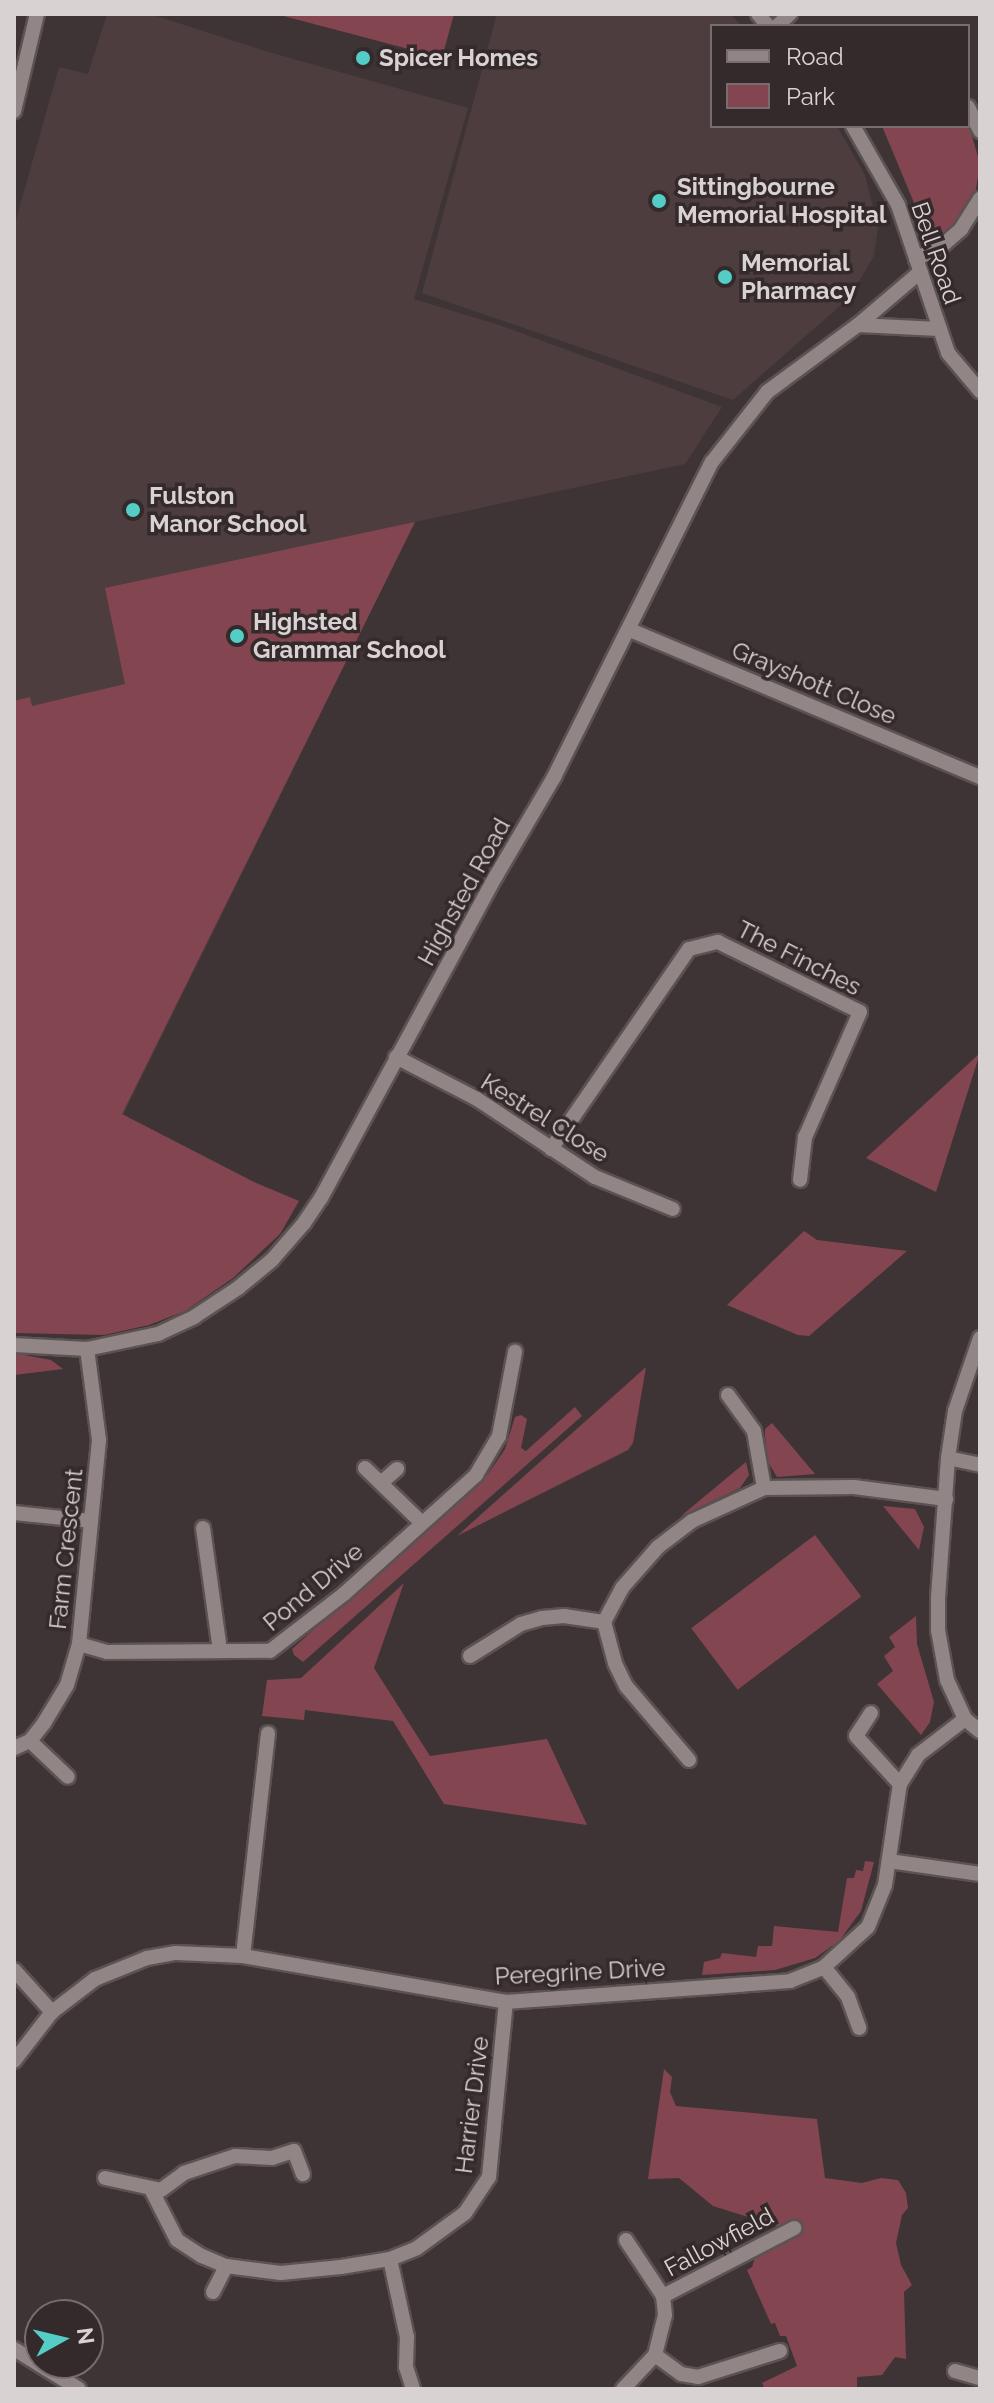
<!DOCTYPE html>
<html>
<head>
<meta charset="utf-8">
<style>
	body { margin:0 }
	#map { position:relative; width:994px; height:2403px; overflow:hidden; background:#3e3435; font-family:Raleway,sans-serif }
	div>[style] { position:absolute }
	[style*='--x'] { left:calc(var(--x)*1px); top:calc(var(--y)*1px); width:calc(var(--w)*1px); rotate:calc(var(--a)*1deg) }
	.built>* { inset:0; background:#4e3d3f }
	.green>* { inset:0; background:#834650; transform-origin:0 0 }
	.roads { filter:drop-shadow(2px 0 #5b5253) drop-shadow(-2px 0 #5b5253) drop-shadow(0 2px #5b5253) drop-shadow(0 -2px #5b5253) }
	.minor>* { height:14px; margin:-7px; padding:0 7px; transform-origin:7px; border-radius:7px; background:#928586 }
	.dots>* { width:22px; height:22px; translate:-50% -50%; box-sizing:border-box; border:4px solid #342a2b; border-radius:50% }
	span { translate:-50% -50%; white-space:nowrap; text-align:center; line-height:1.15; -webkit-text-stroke:7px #342a2b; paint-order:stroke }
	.poi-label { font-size:24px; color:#d9d2d3; font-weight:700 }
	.left { translate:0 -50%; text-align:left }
	.street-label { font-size:24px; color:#d9d2d3 }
	.frame { position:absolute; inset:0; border:16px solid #d9d2d3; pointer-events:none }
	.legend { position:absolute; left:710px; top:24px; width:260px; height:104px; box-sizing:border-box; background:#342a2b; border:2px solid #766d6e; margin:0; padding:10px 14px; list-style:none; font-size:24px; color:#d9d2d3 }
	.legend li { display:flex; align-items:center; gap:16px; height:40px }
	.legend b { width:40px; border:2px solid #766d6e }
	.north { position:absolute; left:24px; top:2299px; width:80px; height:80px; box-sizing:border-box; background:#342a2b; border:2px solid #766d6e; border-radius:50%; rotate:82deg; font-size:22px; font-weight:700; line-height:32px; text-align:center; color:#d9d2d3 }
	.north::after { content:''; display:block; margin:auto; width:28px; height:36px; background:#54cdc7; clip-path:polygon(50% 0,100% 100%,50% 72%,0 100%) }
</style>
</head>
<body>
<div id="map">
	<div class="built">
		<div style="clip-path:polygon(107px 14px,150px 14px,265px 51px,468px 108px,414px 299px,502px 326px,722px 407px,685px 464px,415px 522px,123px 1115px,14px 1272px,14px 227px,59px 67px,88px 74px)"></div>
		<div style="clip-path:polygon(497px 14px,730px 14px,742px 26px,712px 26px,712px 126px,837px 126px,865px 175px,878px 227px,874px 256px,849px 298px,733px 400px,422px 293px)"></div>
	</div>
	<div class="green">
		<div style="clip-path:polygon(276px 14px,454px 14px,443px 54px,439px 57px)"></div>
		<div style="clip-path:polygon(968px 122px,980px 164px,975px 195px,966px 216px,932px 246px,882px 126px,968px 126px)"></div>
		<div style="clip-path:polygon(415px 522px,122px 1114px,254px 1182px,299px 1201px,280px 1234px,233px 1278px,185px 1311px,149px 1325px,104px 1335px,14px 1333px,14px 701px,30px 697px,32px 706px,125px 684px,105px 588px)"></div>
		<div style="clip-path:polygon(980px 1053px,936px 1192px,866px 1158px)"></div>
		<div style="clip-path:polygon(804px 1231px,817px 1240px,907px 1251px,809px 1336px,798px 1335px,727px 1305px)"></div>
		<div style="clip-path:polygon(14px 1353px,51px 1360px,63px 1369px,14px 1375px)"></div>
		<div style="clip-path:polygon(646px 1367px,633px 1443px,628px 1450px,457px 1536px)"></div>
		<div style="clip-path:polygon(575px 1407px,582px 1416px,303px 1662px,294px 1655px,292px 1649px,488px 1474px,505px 1449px,515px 1417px,521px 1415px,527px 1419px,521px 1448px,526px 1451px)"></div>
		<div style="clip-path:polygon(772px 1423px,815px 1474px,777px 1477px,768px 1462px,765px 1436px,765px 1429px)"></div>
		<div style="clip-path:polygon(746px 1462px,749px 1475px,740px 1488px,681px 1516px)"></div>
		<div style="clip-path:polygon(883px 1506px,915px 1509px,924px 1527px,919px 1550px)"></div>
		<div style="left:815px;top:1535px;width:77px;height:155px;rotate:53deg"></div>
		<div style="clip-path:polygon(404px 1583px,374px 1668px,430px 1756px,547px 1739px,587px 1825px,444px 1804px,393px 1721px,305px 1710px,304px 1720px,262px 1716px,267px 1680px,301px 1678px)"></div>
		<div style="clip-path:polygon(916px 1616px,917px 1644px,934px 1702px,930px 1722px,921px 1735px,877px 1684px,893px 1671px,884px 1656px,895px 1647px,889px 1637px)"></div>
		<div style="clip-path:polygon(865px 1861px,874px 1862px,861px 1911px,839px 1941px,815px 1958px,775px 1970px,702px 1975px,704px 1962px,720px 1958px,722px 1953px,756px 1957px,758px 1946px,772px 1946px,774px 1926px,838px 1932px,847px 1878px,854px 1878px,856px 1870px,863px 1871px)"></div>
		<div style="clip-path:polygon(664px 2069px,672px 2077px,670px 2092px,676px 2106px,817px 2119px,825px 2178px,862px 2183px,881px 2178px,898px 2180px,906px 2193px,908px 2208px,902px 2215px,896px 2243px,901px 2265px,912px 2285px,904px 2292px,906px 2359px,895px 2357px,882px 2375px,857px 2377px,857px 2389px,765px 2389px,762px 2383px,797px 2366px,786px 2336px,780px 2336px,775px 2323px,771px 2324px,747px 2270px,752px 2267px,757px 2252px,779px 2241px,777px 2226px,713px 2206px,679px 2178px,648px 2179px)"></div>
	</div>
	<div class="roads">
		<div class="minor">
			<div style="--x:758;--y:14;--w:16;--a:50"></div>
			<div style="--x:777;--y:26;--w:18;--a:-43"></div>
			<div style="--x:968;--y:107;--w:27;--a:63"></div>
			<div style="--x:14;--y:111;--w:100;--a:-76.7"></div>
			<div style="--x:853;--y:126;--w:91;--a:60.3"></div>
			<div style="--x:898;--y:205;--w:156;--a:71.3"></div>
			<div style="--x:948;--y:353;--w:50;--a:49.9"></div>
			<div style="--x:916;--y:259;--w:32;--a:-28"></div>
			<div style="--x:944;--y:244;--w:23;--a:-41"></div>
			<div style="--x:961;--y:229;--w:36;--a:-58"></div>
			<div style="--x:858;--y:325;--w:81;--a:2.8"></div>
			<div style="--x:630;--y:630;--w:380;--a:22.8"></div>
			<div style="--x:396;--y:1057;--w:91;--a:27.4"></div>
			<div style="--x:477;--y:1099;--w:141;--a:33.5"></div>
			<div style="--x:595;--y:1177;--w:84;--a:22.3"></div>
			<div style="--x:551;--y:1149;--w:243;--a:-55.4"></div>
			<div style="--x:689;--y:949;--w:30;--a:-14"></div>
			<div style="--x:718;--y:942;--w:158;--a:26.2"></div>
			<div style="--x:860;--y:1012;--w:137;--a:113.7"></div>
			<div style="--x:805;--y:1137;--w:43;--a:96.6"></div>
			<div style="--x:980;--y:1338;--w:77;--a:108.9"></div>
			<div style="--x:955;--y:1411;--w:48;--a:98.5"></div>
			<div style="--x:948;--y:1458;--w:141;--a:94.1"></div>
			<div style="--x:938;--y:1599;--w:31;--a:90"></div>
			<div style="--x:938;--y:1630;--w:51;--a:79.8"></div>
			<div style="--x:947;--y:1680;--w:43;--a:65.2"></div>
			<div style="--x:965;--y:1719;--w:19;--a:39"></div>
			<div style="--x:14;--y:1345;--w:73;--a:3.1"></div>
			<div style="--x:87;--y:1349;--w:73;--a:-11.9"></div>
			<div style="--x:158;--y:1334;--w:40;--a:-25"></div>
			<div style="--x:194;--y:1317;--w:53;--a:-33.4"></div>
			<div style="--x:238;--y:1288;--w:44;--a:-39.5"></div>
			<div style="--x:272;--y:1260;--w:49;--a:-49.1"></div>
			<div style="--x:304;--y:1223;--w:30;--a:-56"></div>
			<div style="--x:321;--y:1198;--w:366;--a:-61.5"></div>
			<div style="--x:496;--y:876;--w:115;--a:-59.6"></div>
			<div style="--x:554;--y:777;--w:352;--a:-63.4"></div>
			<div style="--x:712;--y:462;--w:89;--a:-51.8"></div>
			<div style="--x:767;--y:392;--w:113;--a:-36.4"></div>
			<div style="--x:858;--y:325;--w:82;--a:-40.5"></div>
			<div style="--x:728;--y:1395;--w:44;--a:54.2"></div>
			<div style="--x:754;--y:1431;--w:58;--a:80"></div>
			<div style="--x:948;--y:1458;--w:33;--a:12"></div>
			<div style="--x:365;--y:1468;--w:79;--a:44"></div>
			<div style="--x:382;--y:1482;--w:20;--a:-41"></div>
			<div style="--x:14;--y:1513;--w:77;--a:5.9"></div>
			<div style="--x:203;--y:1528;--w:124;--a:82.1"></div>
			<div style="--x:79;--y:1644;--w:29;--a:16"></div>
			<div style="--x:107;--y:1652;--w:163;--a:-0.4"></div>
			<div style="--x:270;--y:1651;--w:93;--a:-37.6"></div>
			<div style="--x:344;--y:1594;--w:178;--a:-42"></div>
			<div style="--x:476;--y:1475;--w:45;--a:-59.5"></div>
			<div style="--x:499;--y:1436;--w:86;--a:-79.2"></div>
			<div style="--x:470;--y:1656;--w:60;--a:-32.1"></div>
			<div style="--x:521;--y:1624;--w:22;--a:-16"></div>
			<div style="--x:542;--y:1618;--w:22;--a:-5"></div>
			<div style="--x:564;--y:1616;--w:40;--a:8.5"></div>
			<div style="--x:871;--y:1713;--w:27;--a:123"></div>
			<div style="--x:856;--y:1736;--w:65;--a:47.5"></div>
			<div style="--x:30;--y:1741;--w:52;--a:43.5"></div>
			<div style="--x:14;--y:1748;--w:17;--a:-24"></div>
			<div style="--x:30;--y:1741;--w:23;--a:-52"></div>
			<div style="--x:44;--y:1723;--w:44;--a:-58.8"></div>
			<div style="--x:67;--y:1685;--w:43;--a:-73.7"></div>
			<div style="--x:79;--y:1644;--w:205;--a:-84.4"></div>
			<div style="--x:99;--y:1440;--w:92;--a:-97.5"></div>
			<div style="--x:689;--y:1760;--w:97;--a:-130.4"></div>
			<div style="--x:626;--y:1686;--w:25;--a:-116"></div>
			<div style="--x:615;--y:1663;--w:42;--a:-105"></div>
			<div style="--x:604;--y:1622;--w:38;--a:-62"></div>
			<div style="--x:622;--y:1588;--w:55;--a:-48.7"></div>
			<div style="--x:658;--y:1547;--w:43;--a:-37.4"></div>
			<div style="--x:692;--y:1521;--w:79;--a:-24.6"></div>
			<div style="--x:764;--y:1488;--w:90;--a:-0.6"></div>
			<div style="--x:854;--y:1487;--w:93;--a:7.4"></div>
			<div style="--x:889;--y:1861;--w:92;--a:8.1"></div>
			<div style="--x:243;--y:1956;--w:224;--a:-83.6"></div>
			<div style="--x:824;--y:1967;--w:38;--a:51"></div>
			<div style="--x:848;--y:1997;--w:33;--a:70"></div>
			<div style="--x:14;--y:1970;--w:57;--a:47.9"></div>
			<div style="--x:14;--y:2061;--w:62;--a:-52.2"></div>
			<div style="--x:52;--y:2012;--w:54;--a:-37.5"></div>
			<div style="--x:95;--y:1979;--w:56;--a:-22"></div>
			<div style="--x:147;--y:1958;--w:29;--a:-10"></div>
			<div style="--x:176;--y:1953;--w:67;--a:2.6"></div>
			<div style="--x:243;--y:1956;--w:267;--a:9.9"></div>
			<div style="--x:506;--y:2002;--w:285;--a:-4.2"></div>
			<div style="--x:790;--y:1981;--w:37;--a:-22"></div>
			<div style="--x:824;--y:1967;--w:59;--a:-42.3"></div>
			<div style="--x:868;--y:1927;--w:45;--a:-68"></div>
			<div style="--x:885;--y:1885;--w:102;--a:-81.6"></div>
			<div style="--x:900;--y:1784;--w:34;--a:-58"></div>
			<div style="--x:918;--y:1755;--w:59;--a:-37.5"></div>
			<div style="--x:105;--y:2178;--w:57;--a:12.1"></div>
			<div style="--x:161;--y:2190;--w:29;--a:-36"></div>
			<div style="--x:184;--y:2173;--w:54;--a:-18.4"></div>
			<div style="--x:235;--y:2156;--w:37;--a:3"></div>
			<div style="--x:272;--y:2158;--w:23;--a:-18"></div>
			<div style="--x:294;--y:2151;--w:25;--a:69"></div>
			<div style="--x:151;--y:2189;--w:57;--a:63"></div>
			<div style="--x:177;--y:2240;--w:30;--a:33"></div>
			<div style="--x:202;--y:2256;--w:26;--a:23"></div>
			<div style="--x:226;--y:2266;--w:55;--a:7.3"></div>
			<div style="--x:281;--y:2273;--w:60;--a:-5.7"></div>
			<div style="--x:341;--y:2267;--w:50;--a:-9.3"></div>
			<div style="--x:390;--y:2259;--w:29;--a:-22"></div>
			<div style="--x:417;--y:2248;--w:59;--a:-36.1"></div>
			<div style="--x:465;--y:2213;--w:43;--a:-56.3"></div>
			<div style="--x:489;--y:2177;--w:176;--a:-84.5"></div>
			<div style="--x:390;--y:2259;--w:80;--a:77.7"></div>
			<div style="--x:407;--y:2337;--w:30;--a:92"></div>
			<div style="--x:406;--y:2367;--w:23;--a:72"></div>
			<div style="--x:213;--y:2292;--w:29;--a:-63"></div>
			<div style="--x:663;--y:2296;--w:148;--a:-27.4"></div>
			<div style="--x:14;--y:2349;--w:76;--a:31.6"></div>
			<div style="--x:655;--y:2355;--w:32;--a:36"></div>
			<div style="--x:681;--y:2374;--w:17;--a:10"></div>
			<div style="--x:698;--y:2377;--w:86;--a:-17.6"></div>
			<div style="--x:955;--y:2371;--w:26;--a:16"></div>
			<div style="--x:623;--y:2389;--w:47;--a:-46.7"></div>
			<div style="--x:655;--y:2355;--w:41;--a:-76"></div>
			<div style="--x:665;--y:2315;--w:19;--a:-96"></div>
			<div style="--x:663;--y:2296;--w:67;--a:-123.5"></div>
		</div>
	</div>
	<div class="dots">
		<div style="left:363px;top:58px;background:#54cdc7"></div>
		<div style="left:659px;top:201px;background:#54cdc7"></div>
		<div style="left:725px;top:277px;background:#54cdc7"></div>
		<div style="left:133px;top:510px;background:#54cdc7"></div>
		<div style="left:237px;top:636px;background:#54cdc7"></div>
	</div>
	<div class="poi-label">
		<span class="left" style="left:379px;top:58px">Spicer Homes</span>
		<span class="left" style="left:677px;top:201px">Sittingbourne<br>Memorial Hospital</span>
		<span class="left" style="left:741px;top:277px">Memorial<br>Pharmacy</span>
		<span class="left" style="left:149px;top:510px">Fulston<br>Manor School</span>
		<span class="left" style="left:253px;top:636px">Highsted<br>Grammar School</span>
	</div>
	<div class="street-label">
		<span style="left:936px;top:253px;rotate:71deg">Bell Road</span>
		<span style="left:814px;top:683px;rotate:23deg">Grayshott Close</span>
		<span style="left:464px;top:892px;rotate:-61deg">Highsted Road</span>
		<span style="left:799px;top:958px;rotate:27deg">The Finches</span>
		<span style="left:545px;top:1118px;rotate:32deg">Kestrel Close</span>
		<span style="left:66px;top:1549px;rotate:-84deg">Farm Crescent</span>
		<span style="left:313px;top:1587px;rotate:-40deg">Pond Drive</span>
		<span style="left:580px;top:1972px;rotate:-3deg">Peregrine Drive</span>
		<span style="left:472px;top:2105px;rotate:-83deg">Harrier Drive</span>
		<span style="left:719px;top:2242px;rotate:-28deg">Fallowfield</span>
	</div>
	<div class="frame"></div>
	<ul class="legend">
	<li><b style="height:10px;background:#928586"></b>Road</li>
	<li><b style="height:22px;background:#834650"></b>Park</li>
	</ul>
	<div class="north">N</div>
</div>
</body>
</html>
